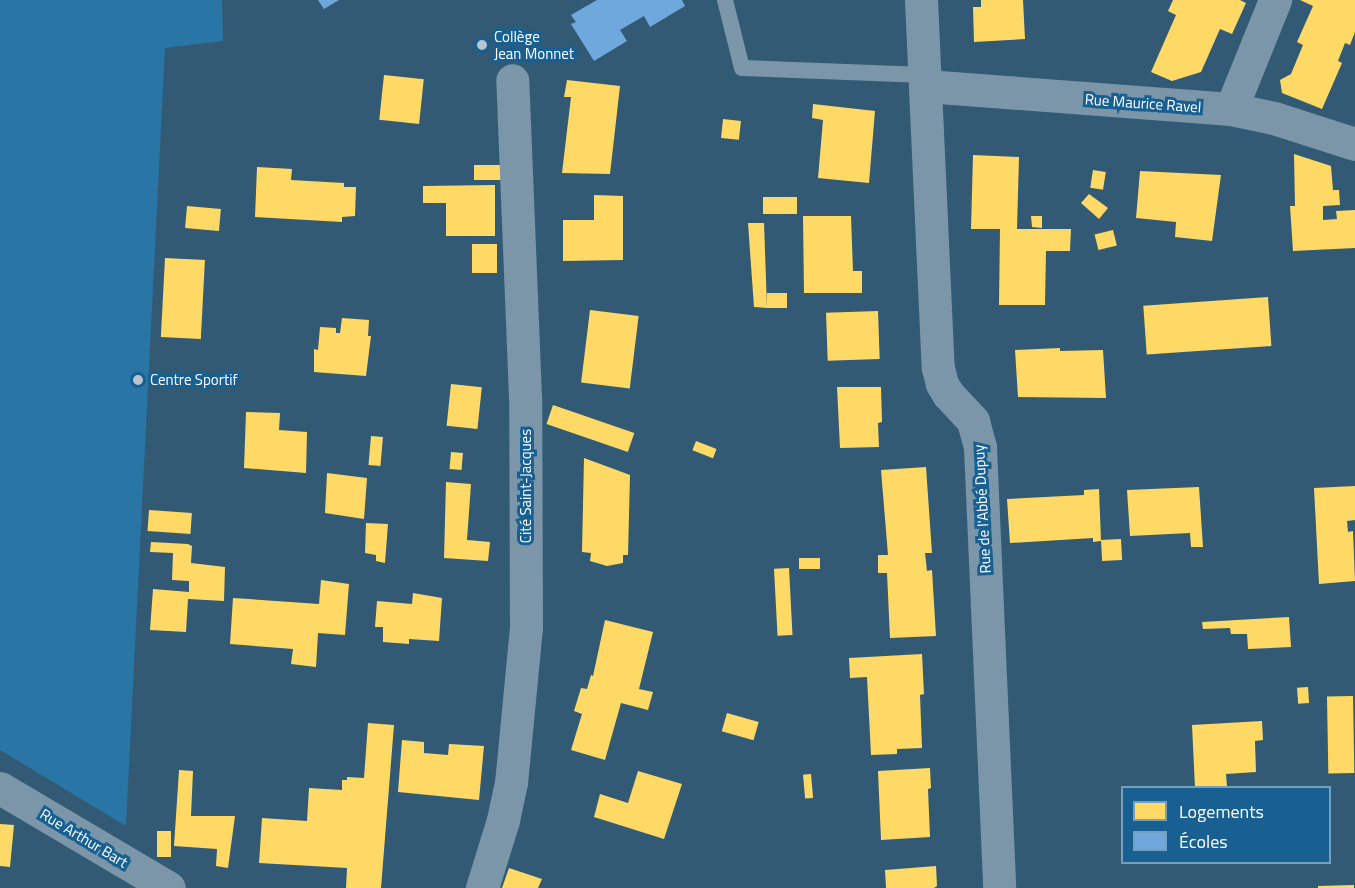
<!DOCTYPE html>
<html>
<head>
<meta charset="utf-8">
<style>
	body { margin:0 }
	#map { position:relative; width:1355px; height:888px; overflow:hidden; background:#335a75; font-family:"Titillium Web",sans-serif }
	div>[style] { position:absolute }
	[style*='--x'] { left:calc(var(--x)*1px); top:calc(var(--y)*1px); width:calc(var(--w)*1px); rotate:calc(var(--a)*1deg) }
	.green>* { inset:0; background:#2875a6 }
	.homes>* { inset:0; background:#ffd966; transform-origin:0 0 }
	.schools>* { inset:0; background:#6fa8dc }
	.service>* { height:16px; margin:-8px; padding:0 8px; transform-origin:8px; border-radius:8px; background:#7a96a8 }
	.minor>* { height:33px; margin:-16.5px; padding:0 16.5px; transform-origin:16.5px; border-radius:16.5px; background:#7a96a8 }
	.dots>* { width:16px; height:16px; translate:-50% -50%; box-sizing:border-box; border:3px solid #176091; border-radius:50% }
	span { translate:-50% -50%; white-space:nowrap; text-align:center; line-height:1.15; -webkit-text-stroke:6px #176091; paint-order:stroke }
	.poi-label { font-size:15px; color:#fff }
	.left { translate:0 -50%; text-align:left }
	.street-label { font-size:15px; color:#fff }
	.legend { position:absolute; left:1121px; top:786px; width:210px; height:78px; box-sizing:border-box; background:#176091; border:2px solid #74a0bd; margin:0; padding:8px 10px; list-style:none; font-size:18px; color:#fff }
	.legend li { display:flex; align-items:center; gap:12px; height:30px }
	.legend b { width:30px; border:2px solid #74a0bd }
</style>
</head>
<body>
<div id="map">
	<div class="green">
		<div style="clip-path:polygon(0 0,222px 0,223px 41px,165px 48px,126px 826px,0 750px)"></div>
	</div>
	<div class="homes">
		<div style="clip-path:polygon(981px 0,1023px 0,1025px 39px,974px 42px,973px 7px,981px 7px)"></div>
		<div style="clip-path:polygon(1173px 0,1240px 0,1246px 3px,1232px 34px,1220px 29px,1201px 72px,1172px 81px,1151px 72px,1176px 15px,1168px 11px)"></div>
		<div style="clip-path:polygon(1300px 0,1355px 0,1355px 32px,1350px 45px,1345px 43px,1338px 61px,1342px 63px,1322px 109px,1282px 93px,1280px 80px,1291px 74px,1303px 45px,1297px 42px,1313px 6px)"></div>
		<div style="left:384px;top:75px;width:40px;height:45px;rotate:6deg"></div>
		<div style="clip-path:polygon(567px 80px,620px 86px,610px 174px,562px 173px,571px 97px,564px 97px)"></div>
		<div style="clip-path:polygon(813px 104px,875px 111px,869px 183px,818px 178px,823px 120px,812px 118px)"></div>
		<div style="left:723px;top:119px;width:18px;height:19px;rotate:6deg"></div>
		<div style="clip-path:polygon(1294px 154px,1331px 166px,1333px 190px,1339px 190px,1340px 205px,1323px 206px,1323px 220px,1337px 219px,1336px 211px,1355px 210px,1355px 248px,1293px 251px,1290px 206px,1295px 206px)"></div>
		<div style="clip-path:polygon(973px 155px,1019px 157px,1017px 229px,1071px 229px,1070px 251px,1046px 251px,1045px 305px,999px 305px,1000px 229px,971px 229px)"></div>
		<div style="left:501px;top:165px;width:15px;height:27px;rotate:90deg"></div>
		<div style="clip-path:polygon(257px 167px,292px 169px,291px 180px,344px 183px,344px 187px,356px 187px,355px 216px,342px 217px,342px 222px,255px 217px)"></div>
		<div style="left:1093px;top:170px;width:13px;height:18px;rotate:9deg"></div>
		<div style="clip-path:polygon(1140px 171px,1221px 175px,1212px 241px,1175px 237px,1176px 222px,1136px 218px)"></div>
		<div style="clip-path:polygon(495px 185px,495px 236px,446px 236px,446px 203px,423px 203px,423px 186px)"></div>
		<div style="clip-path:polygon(1089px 194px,1108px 208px,1099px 219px,1081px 203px)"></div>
		<div style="clip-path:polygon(594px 195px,623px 196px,623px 260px,563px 261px,563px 220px,594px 220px)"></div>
		<div style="left:763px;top:197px;width:34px;height:17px"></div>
		<div style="left:187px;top:206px;width:34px;height:22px;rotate:5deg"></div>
		<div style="clip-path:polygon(803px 216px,851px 216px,853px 271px,862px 271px,862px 293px,804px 293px)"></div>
		<div style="clip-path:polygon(1031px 216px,1042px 216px,1042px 228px,1032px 227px)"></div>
		<div style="clip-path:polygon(748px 223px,764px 223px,767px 308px,754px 307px)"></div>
		<div style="left:1113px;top:230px;width:16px;height:19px;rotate:76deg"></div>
		<div style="left:472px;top:244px;width:25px;height:29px"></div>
		<div style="left:165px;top:258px;width:40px;height:79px;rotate:3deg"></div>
		<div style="left:767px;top:293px;width:20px;height:15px"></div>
		<div style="left:1268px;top:297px;width:49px;height:125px;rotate:86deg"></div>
		<div style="left:590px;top:310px;width:49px;height:73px;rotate:7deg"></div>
		<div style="left:878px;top:311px;width:48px;height:52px;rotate:88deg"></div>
		<div style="clip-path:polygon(342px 318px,369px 320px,368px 336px,371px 336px,366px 376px,314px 372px,314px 349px,318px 350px,320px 327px,336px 328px,336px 333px,340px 333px)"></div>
		<div style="clip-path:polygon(1060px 348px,1060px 351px,1103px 350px,1106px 398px,1018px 397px,1015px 350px)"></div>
		<div style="left:451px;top:384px;width:31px;height:42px;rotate:6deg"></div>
		<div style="clip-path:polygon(837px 387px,881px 387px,882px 422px,878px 423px,879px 447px,840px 448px)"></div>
		<div style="left:553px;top:405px;width:86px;height:20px;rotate:19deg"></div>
		<div style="clip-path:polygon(246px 412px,280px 413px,279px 430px,307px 432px,306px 473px,244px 468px)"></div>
		<div style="left:371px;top:436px;width:12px;height:29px;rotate:5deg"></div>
		<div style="left:696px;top:441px;width:22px;height:10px;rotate:21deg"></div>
		<div style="left:451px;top:452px;width:12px;height:17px;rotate:5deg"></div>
		<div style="clip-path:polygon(584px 458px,630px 475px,628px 555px,623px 555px,623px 563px,607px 566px,590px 561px,591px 553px,582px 552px)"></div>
		<div style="clip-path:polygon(926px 467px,932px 553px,925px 553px,927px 571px,932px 570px,936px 636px,890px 638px,887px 573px,878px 573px,878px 555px,888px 555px,881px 470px)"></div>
		<div style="clip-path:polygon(327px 473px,367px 478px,364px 519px,325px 513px)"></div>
		<div style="clip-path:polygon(446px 482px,471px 484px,467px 540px,490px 542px,488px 561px,444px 558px)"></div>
		<div style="clip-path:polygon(1355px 486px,1355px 520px,1347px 521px,1348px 532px,1353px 531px,1355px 581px,1319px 584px,1314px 488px)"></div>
		<div style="clip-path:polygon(1199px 487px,1203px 547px,1191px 547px,1190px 533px,1130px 536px,1127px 490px)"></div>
		<div style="clip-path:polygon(1099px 489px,1101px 541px,1093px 542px,1093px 538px,1010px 543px,1007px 499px,1084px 495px,1084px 490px)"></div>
		<div style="left:149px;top:510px;width:43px;height:21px;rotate:4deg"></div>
		<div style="clip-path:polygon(366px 523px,388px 524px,385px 563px,376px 561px,376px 555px,365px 553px)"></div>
		<div style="left:1121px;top:539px;width:21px;height:20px;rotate:87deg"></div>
		<div style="clip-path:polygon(151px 542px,188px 544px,192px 546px,191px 563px,225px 567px,224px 601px,188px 599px,186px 632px,150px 630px,153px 589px,189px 592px,189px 581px,172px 580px,173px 553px,150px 552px)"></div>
		<div style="left:820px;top:558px;width:11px;height:21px;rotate:90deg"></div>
		<div style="left:789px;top:568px;width:67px;height:15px;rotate:87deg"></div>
		<div style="clip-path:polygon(321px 580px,349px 584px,345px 635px,318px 633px,316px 667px,291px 664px,293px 649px,230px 644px,233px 598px,319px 604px)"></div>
		<div style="clip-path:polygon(413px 593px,442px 598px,439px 641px,409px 639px,409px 644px,383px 642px,383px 627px,375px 627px,377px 601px,412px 604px)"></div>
		<div style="clip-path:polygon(1289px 617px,1291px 647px,1248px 649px,1247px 634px,1231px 634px,1230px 628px,1203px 629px,1202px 622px)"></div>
		<div style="clip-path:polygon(605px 620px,653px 632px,639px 689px,653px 692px,648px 710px,621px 703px,605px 760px,571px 750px,582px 714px,574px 711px,581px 688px,587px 689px,591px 675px,593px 676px)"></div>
		<div style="clip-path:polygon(922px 654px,924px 694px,920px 695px,922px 748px,897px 749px,897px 754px,871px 755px,867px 677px,850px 678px,849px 658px)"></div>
		<div style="left:1308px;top:687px;width:16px;height:11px;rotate:86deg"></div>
		<div style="left:1353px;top:696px;width:77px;height:26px;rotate:89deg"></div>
		<div style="left:727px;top:713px;width:33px;height:19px;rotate:16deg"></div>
		<div style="clip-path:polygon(1262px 721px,1263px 740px,1255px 741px,1256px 772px,1226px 774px,1227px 787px,1195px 788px,1192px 725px)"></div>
		<div style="clip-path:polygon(368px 723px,394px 725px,381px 888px,346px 888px,347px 868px,259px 863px,262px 818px,307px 821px,309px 788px,342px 790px,342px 780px,347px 780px,347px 777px,364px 778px)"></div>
		<div style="clip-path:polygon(402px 740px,424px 742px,424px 753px,448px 755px,449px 744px,484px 746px,479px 800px,398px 792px)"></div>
		<div style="clip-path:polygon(930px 768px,931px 788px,928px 789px,930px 837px,881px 840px,878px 771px)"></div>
		<div style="clip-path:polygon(179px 770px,193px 771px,191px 816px,235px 816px,228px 868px,216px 866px,217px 849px,174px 846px)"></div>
		<div style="clip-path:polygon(638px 771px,682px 784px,664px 839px,594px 817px,600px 794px,628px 803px)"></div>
		<div style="left:811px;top:774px;width:24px;height:8px;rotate:85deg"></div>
		<div style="clip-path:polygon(0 824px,14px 825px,10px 867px,0 866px)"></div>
		<div style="left:157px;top:831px;width:14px;height:26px"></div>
		<div style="clip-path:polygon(936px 866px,937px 886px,934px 888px,886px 888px,885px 870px)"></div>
		<div style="clip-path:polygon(509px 868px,542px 879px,538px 888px,502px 888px)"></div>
		<div style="clip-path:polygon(1354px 885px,1354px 888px,1318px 888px,1318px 886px)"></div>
	</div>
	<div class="schools">
		<div style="clip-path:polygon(318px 0,339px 0,324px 9px)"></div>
		<div style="clip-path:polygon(597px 0,682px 0,685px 6px,650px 27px,644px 16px,620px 30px,627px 41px,594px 61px,571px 24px,576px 22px,571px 15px)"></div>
	</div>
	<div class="service">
		<div style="--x:725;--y:0;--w:70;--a:76"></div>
		<div style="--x:742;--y:68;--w:183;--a:2.2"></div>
	</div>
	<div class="minor">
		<div style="--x:921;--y:0;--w:368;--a:87.4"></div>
		<div style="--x:938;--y:368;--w:16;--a:76"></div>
		<div style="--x:942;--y:384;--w:12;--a:59"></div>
		<div style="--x:948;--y:394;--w:37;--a:47"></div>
		<div style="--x:973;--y:421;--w:27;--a:75"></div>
		<div style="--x:980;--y:447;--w:441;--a:87.5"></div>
		<div style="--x:926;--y:86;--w:306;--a:4.3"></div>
		<div style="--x:1231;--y:109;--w:44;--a:11.8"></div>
		<div style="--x:1274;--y:118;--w:85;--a:17.8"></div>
		<div style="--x:1231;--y:109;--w:118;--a:-68"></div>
		<div style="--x:0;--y:788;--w:196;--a:30.6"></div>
		<div style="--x:482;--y:888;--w:71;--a:-72.8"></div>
		<div style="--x:503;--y:820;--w:38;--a:-78"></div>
		<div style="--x:511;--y:783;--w:157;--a:-84.5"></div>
		<div style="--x:526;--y:627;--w:230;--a:-90.2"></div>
		<div style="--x:525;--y:397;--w:317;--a:-92.3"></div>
	</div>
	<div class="dots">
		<div style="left:482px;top:45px;background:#b8c5cf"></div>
		<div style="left:138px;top:380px;background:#b8c5cf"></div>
	</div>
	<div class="poi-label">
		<span class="left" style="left:494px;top:45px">Collège<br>Jean Monnet</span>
		<span class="left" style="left:150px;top:380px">Centre Sportif</span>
	</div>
	<div class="street-label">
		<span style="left:1143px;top:103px;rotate:4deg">Rue Maurice Ravel</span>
		<span style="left:526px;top:486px;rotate:-90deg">Cité Saint-Jacques</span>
		<span style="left:982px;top:509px;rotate:-93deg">Rue de l'Abbé Dupuy</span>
		<span style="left:84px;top:838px;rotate:31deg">Rue Arthur Bart</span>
	</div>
	<ul class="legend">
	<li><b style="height:16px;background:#ffd966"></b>Logements</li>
	<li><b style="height:16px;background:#6fa8dc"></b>Écoles</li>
	</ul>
</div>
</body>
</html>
